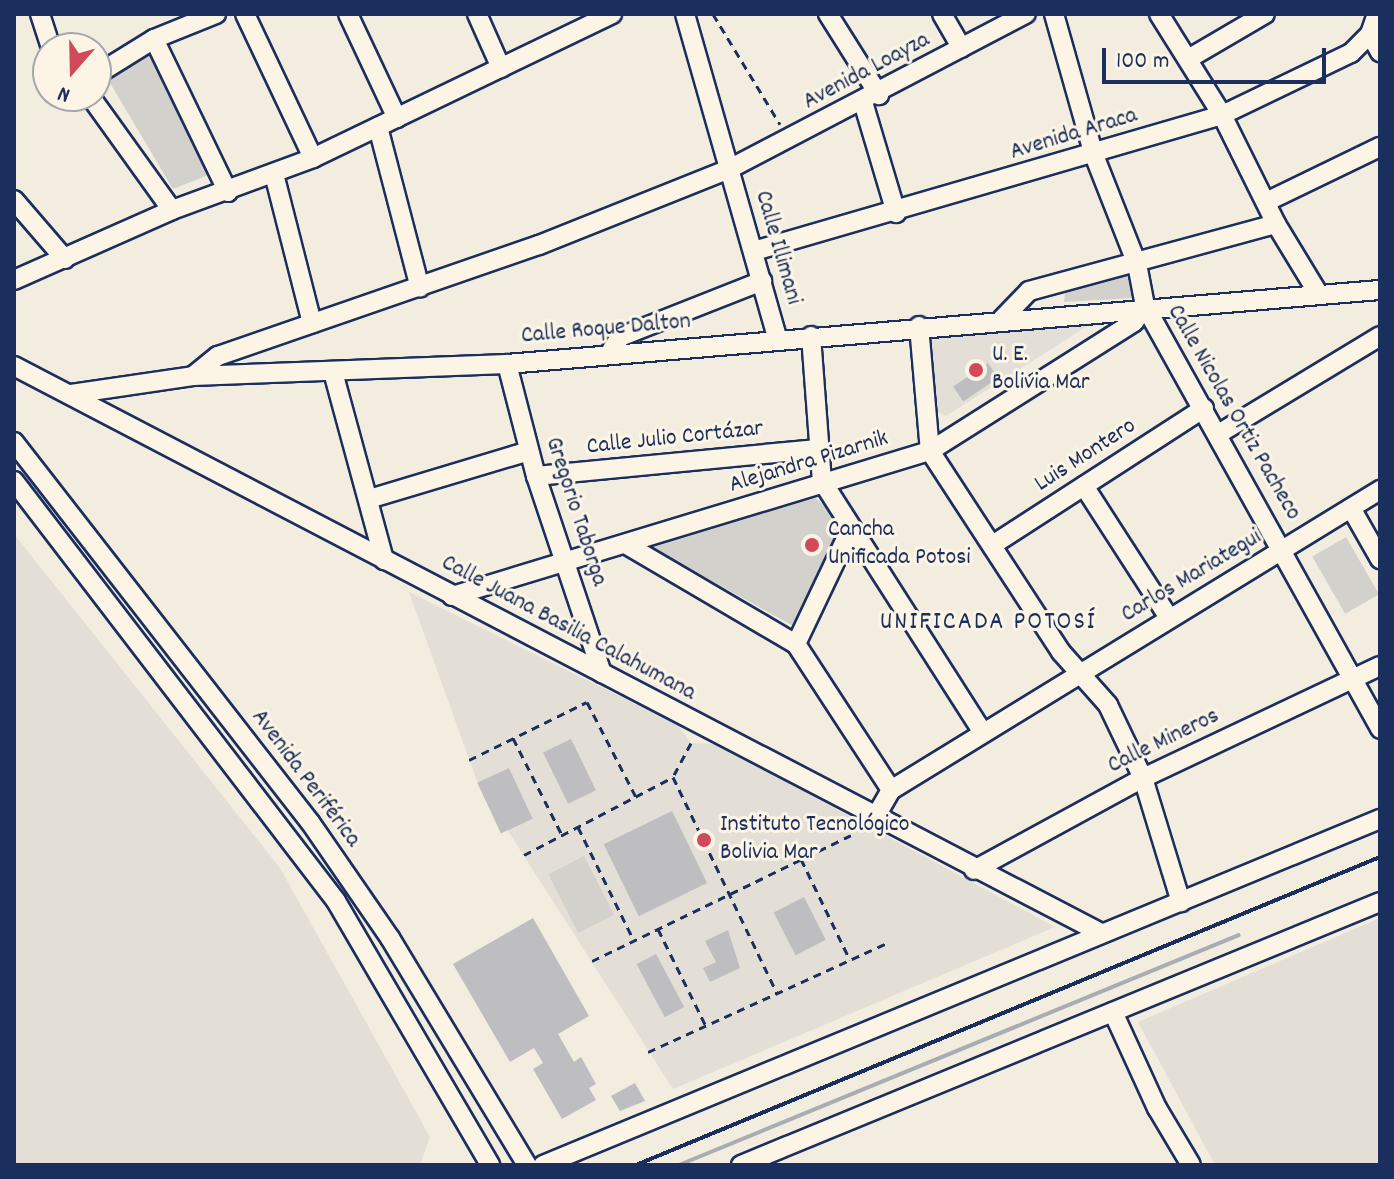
<!DOCTYPE html>
<html>
<head>
<meta charset="utf-8">
<style>
	body { margin:0 }
	#map { position:relative; width:1394px; height:1179px; overflow:hidden; background:#f3ede0; font-family:Dekko,sans-serif }
	div>[style] { position:absolute }
	[style*='--x'] { left:calc(var(--x)*1px); top:calc(var(--y)*1px); width:calc(var(--w)*1px); rotate:calc(var(--a)*1deg) }
	.built>* { inset:0; background:#e3dfd6 }
	.green>* { inset:0; background:#d3d1cc; transform-origin:0 0 }
	.stream>* { height:4px; margin:-2px; padding:0 2px; transform-origin:2px; border-radius:2px; background:#a9acb3 }
	.building>* { inset:0; background:#bebec0; transform-origin:0 0 }
	.path>* { height:3px; margin-top:-1.5px; transform-origin:0; background:repeating-linear-gradient(90deg,#1b2f5e 0 8px,transparent 0 14px) }
	.roads { filter:drop-shadow(2px 0 #1b2f5e) drop-shadow(-2px 0 #1b2f5e) drop-shadow(0 2px #1b2f5e) drop-shadow(0 -2px #1b2f5e) }
	.minor>* { height:18px; margin:-9px; padding:0 9px; transform-origin:9px; border-radius:9px; background:#fcf5e5 }
	.rail>* { height:4px; margin:-2px; padding:0 2px; transform-origin:2px; border-radius:2px; background:#1b2f5e }
	.dots>* { width:22px; height:22px; translate:-50% -50%; box-sizing:border-box; border:4px solid #fcf5e5; border-radius:50% }
	span { translate:-50% -50%; white-space:nowrap; text-align:center; line-height:1.15; -webkit-text-stroke:6px #fcf5e5; paint-order:stroke }
	.street-label { font-size:24px; color:#1b2f5e }
	.poi-label { font-size:24px; color:#1b2f5e }
	.left { translate:0 -50%; text-align:left }
	.neighbourhood-label { font-size:26px; color:#1b2f5e; letter-spacing:2px }
	.frame { position:absolute; inset:0; border:16px solid #1b2f5e; pointer-events:none }
	.north { position:absolute; left:32px; top:32px; width:80px; height:80px; box-sizing:border-box; background:#fcf5e5; border:2px solid #a2a6af; border-radius:50%; rotate:200deg; font-size:22px; font-weight:700; line-height:32px; text-align:center; color:#1b2f5e }
	.north::after { content:''; display:block; margin:auto; width:28px; height:36px; background:#d1495b; clip-path:polygon(50% 0,100% 100%,50% 72%,0 100%) }
	.scale { position:absolute; left:1102px; top:48px; width:224px; height:36px; box-sizing:border-box; border:4px solid #1b2f5e; border-top:0; padding-left:10px; font-size:24px; line-height:28px; white-space:nowrap; color:#1b2f5e; -webkit-text-stroke:6px #fcf5e5; paint-order:stroke }
</style>
</head>
<body>
<div id="map">
	<div class="built">
		<div style="clip-path:polygon(1097px 320px,946px 416px,938px 412px,930px 329px)"></div>
		<div style="clip-path:polygon(14px 534px,280px 868px,430px 1137px,420px 1165px,14px 1165px)"></div>
		<div style="clip-path:polygon(409px 592px,678px 725px,691px 743px,716px 744px,1055px 927px,673px 1089px,478px 784px)"></div>
		<div style="clip-path:polygon(1380px 918px,1380px 1165px,1215px 1165px,1138px 1022px)"></div>
	</div>
	<div class="green">
		<div style="clip-path:polygon(152px 50px,211px 174px,173px 189px,107px 78px)"></div>
		<div style="clip-path:polygon(1127px 272px,1133px 276px,1133px 298px,1064px 302px,1065px 293px)"></div>
		<div style="clip-path:polygon(783px 496px,803px 501px,816px 498px,847px 528px,797px 628px,648px 546px)"></div>
		<div style="left:1346px;top:537px;width:66px;height:39px;rotate:60deg"></div>
		<div style="left:584px;top:856px;width:66px;height:40px;rotate:63deg"></div>
	</div>
	<div class="stream">
		<div style="--x:679;--y:1165;--w:605;--a:-22.33"></div>
	</div>
	<div class="building">
		<div style="left:988px;top:363px;width:18px;height:42px;rotate:56deg"></div>
		<div style="left:571px;top:739px;width:57px;height:31px;rotate:64deg"></div>
		<div style="left:509px;top:768px;width:56px;height:35px;rotate:65deg"></div>
		<div style="left:672px;top:811px;width:80px;height:76px;rotate:64deg"></div>
		<div style="left:804px;top:897px;width:48px;height:34px;rotate:63deg"></div>
		<div style="clip-path:polygon(533px 918px,589px 1016px,558px 1034px,574px 1062px,581px 1057px,596px 1084px,589px 1088px,596px 1100px,562px 1119px,533px 1069px,543px 1063px,534px 1048px,510px 1062px,453px 964px)"></div>
		<div style="clip-path:polygon(728px 930px,740px 968px,710px 982px,703px 968px,716px 962px,705px 941px)"></div>
		<div style="left:656px;top:954px;width:60px;height:22px;rotate:62deg"></div>
		<div style="clip-path:polygon(635px 1083px,645px 1101px,620px 1111px,611px 1096px)"></div>
	</div>
	<div class="path">
		<div style="--x:713;--y:14;--w:129;--a:58.7"></div>
		<div style="--x:513;--y:738;--w:109;--a:63.2"></div>
		<div style="--x:691;--y:743;--w:38;--a:118"></div>
		<div style="--x:673;--y:777;--w:240;--a:64.3"></div>
		<div style="--x:469;--y:760;--w:131;--a:-26.2"></div>
		<div style="--x:587;--y:702;--w:107;--a:62.7"></div>
		<div style="--x:578;--y:827;--w:127;--a:63.8"></div>
		<div style="--x:524;--y:855;--w:168;--a:-27.6"></div>
		<div style="--x:801;--y:859;--w:112;--a:64.1"></div>
		<div style="--x:658;--y:929;--w:108;--a:63.7"></div>
		<div style="--x:592;--y:961;--w:288;--a:-25.9"></div>
		<div style="--x:648;--y:1052;--w:263;--a:-24.5"></div>
	</div>
	<div class="roads">
		<div class="minor">
			<div style="--x:40;--y:14;--w:36;--a:72"></div>
			<div style="--x:245;--y:14;--w:159;--a:64.7"></div>
			<div style="--x:348;--y:14;--w:115;--a:64.8"></div>
			<div style="--x:477;--y:14;--w:59;--a:66"></div>
			<div style="--x:685;--y:14;--w:339;--a:74.1"></div>
			<div style="--x:828;--y:14;--w:96;--a:57.8"></div>
			<div style="--x:942;--y:14;--w:39;--a:60"></div>
			<div style="--x:1054;--y:14;--w:147;--a:74.2"></div>
			<div style="--x:1094;--y:155;--w:117;--a:68.5"></div>
			<div style="--x:1137;--y:264;--w:43;--a:79.2"></div>
			<div style="--x:1145;--y:306;--w:484;--a:60.9"></div>
			<div style="--x:1159;--y:14;--w:119;--a:58"></div>
			<div style="--x:1222;--y:115;--w:122;--a:63.6"></div>
			<div style="--x:1276;--y:224;--w:81;--a:58.7"></div>
			<div style="--x:1370;--y:34;--w:21;--a:61"></div>
			<div style="--x:154;--y:39;--w:170;--a:64.2"></div>
			<div style="--x:1188;--y:59;--w:89;--a:-30.3"></div>
			<div style="--x:96;--y:75;--w:68;--a:-31.8"></div>
			<div style="--x:154;--y:39;--w:67;--a:-22"></div>
			<div style="--x:90;--y:96;--w:140;--a:54.3"></div>
			<div style="--x:863;--y:102;--w:116;--a:73.4"></div>
			<div style="--x:378;--y:127;--w:166;--a:75.4"></div>
			<div style="--x:274;--y:174;--w:154;--a:75.7"></div>
			<div style="--x:14;--y:200;--w:78;--a:49.2"></div>
			<div style="--x:1266;--y:202;--w:127;--a:-25.8"></div>
			<div style="--x:754;--y:251;--w:487;--a:-16.2"></div>
			<div style="--x:1222;--y:115;--w:143;--a:-25.7"></div>
			<div style="--x:1351;--y:53;--w:27;--a:-45"></div>
			<div style="--x:1370;--y:34;--w:21;--a:-71"></div>
			<div style="--x:14;--y:280;--w:173;--a:-23.9"></div>
			<div style="--x:172;--y:210;--w:150;--a:-20.2"></div>
			<div style="--x:313;--y:158;--w:332;--a:-25.7"></div>
			<div style="--x:1002;--y:319;--w:39;--a:-46"></div>
			<div style="--x:1029;--y:291;--w:256;--a:-15.2"></div>
			<div style="--x:919;--y:326;--w:125;--a:85"></div>
			<div style="--x:930;--y:451;--w:240;--a:56.9"></div>
			<div style="--x:1061;--y:652;--w:71;--a:48.4"></div>
			<div style="--x:1108;--y:705;--w:81;--a:64.4"></div>
			<div style="--x:1143;--y:778;--w:130;--a:73"></div>
			<div style="--x:811;--y:336;--w:145;--a:85.7"></div>
			<div style="--x:822;--y:481;--w:299;--a:57.4"></div>
			<div style="--x:611;--y:351;--w:17;--a:-57"></div>
			<div style="--x:620;--y:337;--w:153;--a:-21.5"></div>
			<div style="--x:507;--y:364;--w:116;--a:75.5"></div>
			<div style="--x:536;--y:476;--w:208;--a:71.5"></div>
			<div style="--x:14;--y:366;--w:1226;--a:27.55"></div>
			<div style="--x:333;--y:372;--w:195;--a:74.8"></div>
			<div style="--x:193;--y:376;--w:32;--a:-39"></div>
			<div style="--x:218;--y:356;--w:340;--a:-19.1"></div>
			<div style="--x:539;--y:245;--w:205;--a:-21.8"></div>
			<div style="--x:729;--y:169;--w:335;--a:-27.6"></div>
			<div style="--x:71;--y:394;--w:123;--a:-8.4"></div>
			<div style="--x:193;--y:376;--w:314;--a:-2.2"></div>
			<div style="--x:507;--y:364;--w:876;--a:-4.85"></div>
			<div style="--x:1220;--y:433;--w:187;--a:-31.2"></div>
			<div style="--x:14;--y:442;--w:482;--a:52.1"></div>
			<div style="--x:310;--y:822;--w:141;--a:55.4"></div>
			<div style="--x:390;--y:938;--w:265;--a:58.9"></div>
			<div style="--x:536;--y:476;--w:283;--a:-5.5"></div>
			<div style="--x:14;--y:481;--w:529;--a:52.52"></div>
			<div style="--x:336;--y:901;--w:306;--a:59.7"></div>
			<div style="--x:1084;--y:486;--w:157;--a:57.2"></div>
			<div style="--x:369;--y:499;--w:167;--a:-16.7"></div>
			<div style="--x:1351;--y:508;--w:59;--a:60.4"></div>
			<div style="--x:994;--y:544;--w:250;--a:-32.9"></div>
			<div style="--x:627;--y:545;--w:196;--a:30.4"></div>
			<div style="--x:796;--y:644;--w:174;--a:56.9"></div>
			<div style="--x:452;--y:596;--w:500;--a:-16.9"></div>
			<div style="--x:930;--y:451;--w:241;--a:-32.3"></div>
			<div style="--x:1134;--y:322;--w:19;--a:-55"></div>
			<div style="--x:796;--y:644;--w:128;--a:-64.6"></div>
			<div style="--x:876;--y:816;--w:30;--a:-60"></div>
			<div style="--x:891;--y:790;--w:574;--a:-31.53"></div>
			<div style="--x:974;--y:870;--w:192;--a:-28.6"></div>
			<div style="--x:1143;--y:778;--w:262;--a:-25.3"></div>
			<div style="--x:1113;--y:1012;--w:106;--a:65.4"></div>
			<div style="--x:1157;--y:1108;--w:66;--a:59.2"></div>
			<div style="--x:543;--y:1165;--w:906;--a:-22.46"></div>
			<div style="--x:741;--y:1165;--w:691;--a:-22.37"></div>
		</div>
	</div>
	<div class="rail">
		<div style="--x:636;--y:1165;--w:805;--a:-22.49"></div>
	</div>
	<div class="dots">
		<div style="left:976px;top:370px;background:#d1495b"></div>
		<div style="left:812px;top:545px;background:#d1495b"></div>
		<div style="left:704px;top:840px;background:#d1495b"></div>
	</div>
	<div class="street-label">
		<span style="left:867px;top:72px;rotate:-28deg">Avenida Loayza</span>
		<span style="left:1074px;top:135px;rotate:-17deg">Avenida Araca</span>
		<span style="left:777px;top:248px;rotate:74deg">Calle Illimani</span>
		<span style="left:606px;top:330px;rotate:-5deg">Calle Roque Dalton</span>
		<span style="left:1233px;top:413px;rotate:60deg">Calle Nicolas Ortiz Pacheco</span>
		<span style="left:675px;top:439px;rotate:-6deg">Calle Julio Cortázar</span>
		<span style="left:1086px;top:456px;rotate:-33deg">Luis Montero</span>
		<span style="left:809px;top:463px;rotate:-17deg">Alejandra Pizarnik</span>
		<span style="left:575px;top:512px;rotate:72deg">Gregorio Taborga</span>
		<span style="left:1192px;top:577px;rotate:-31deg">Carlos Mariategui</span>
		<span style="left:568px;top:629px;rotate:28deg">Calle Juana Basilia Calahumana</span>
		<span style="left:1164px;top:742px;rotate:-26deg">Calle Mineros</span>
		<span style="left:305px;top:779px;rotate:53deg">Avenida Periférica</span>
	</div>
	<div class="poi-label">
		<span class="left" style="left:992px;top:370px">U. E.<br>Bolivia Mar</span>
		<span class="left" style="left:828px;top:545px">Cancha<br>Unificada Potosi</span>
		<span class="left" style="left:720px;top:840px">Instituto Tecnológico<br>Bolivia Mar</span>
	</div>
	<div class="neighbourhood-label">
		<span style="left:988px;top:623px">UNIFICADA POTOSÍ</span>
	</div>
	<div class="frame"></div>
	<div class="north">N</div>
	<div class="scale">100 m</div>
</div>
</body>
</html>
